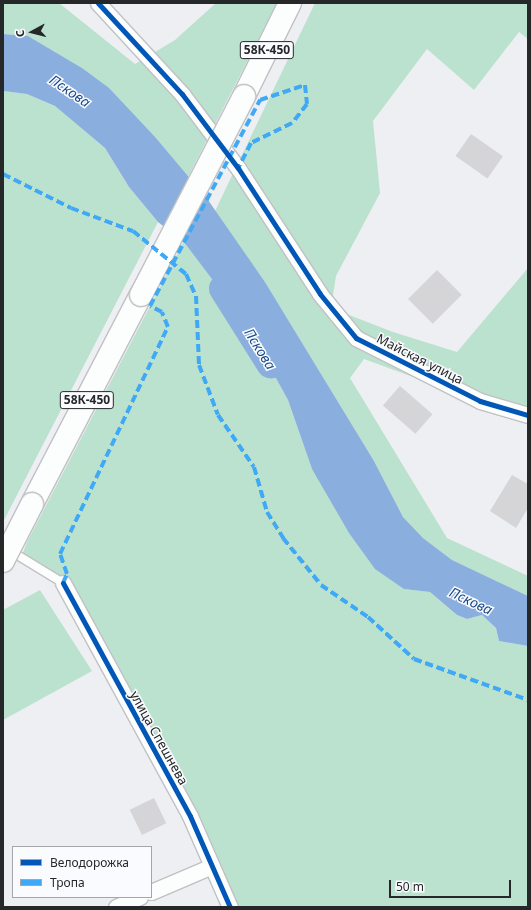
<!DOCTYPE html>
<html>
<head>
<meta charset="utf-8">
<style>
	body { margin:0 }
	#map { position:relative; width:531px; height:910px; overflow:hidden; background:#eeeff2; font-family:"Noto Sans",sans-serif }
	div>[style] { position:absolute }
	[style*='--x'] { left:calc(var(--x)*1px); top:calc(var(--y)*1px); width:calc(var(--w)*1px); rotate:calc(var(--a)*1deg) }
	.green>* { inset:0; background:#bbe1cf }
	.water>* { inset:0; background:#8aafde }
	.river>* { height:29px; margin:-14.5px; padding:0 14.5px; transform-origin:14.5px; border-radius:14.5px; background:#8aafde }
	.building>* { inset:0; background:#d5d4d7; transform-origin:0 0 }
	.roads { filter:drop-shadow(1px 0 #c1c1c4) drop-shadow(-1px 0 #c1c1c4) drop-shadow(0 1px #c1c1c4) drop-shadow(0 -1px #c1c1c4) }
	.service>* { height:8px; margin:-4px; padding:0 4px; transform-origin:4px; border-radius:4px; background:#fcfdfd }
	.minor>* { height:15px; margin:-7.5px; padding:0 7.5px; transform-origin:7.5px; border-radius:7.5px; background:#fcfdfd }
	.trunk>* { height:22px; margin:-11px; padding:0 11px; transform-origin:11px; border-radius:11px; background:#fcfdfd }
	.bridges { filter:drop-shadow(1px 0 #c1c1c4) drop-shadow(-1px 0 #c1c1c4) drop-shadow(0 1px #c1c1c4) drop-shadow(0 -1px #c1c1c4) }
	.trunk-bridge>* { height:22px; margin:-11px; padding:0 11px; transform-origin:11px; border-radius:11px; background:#fcfdfd }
	.quiet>* { height:4px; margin-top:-2px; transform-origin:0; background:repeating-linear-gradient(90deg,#3fa9f5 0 8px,transparent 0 12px) }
	.cycleway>* { height:5px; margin:-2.5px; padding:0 2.5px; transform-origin:2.5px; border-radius:2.5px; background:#0057b8 }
	span { translate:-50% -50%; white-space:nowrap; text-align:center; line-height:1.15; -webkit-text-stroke:3px #fafbff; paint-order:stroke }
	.shield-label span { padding:1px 3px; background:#fafbff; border:1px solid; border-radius:3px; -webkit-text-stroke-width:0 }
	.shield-label { font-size:12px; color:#262729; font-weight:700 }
	.street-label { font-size:13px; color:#262729 }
	.water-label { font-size:14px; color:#184b88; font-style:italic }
	.frame { position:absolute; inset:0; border:4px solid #262729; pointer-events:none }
	.legend { position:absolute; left:12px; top:846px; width:140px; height:52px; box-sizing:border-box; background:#fafbff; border:1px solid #a5a6a9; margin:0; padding:5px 7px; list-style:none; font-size:12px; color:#262729 }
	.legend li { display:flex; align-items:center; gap:8px; height:20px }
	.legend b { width:20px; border:1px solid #a5a6a9 }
	.north { position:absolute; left:12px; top:12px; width:40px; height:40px; -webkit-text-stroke:3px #fafbff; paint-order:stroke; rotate:263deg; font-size:11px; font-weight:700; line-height:16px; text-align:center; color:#262729 }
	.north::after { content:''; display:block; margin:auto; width:14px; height:18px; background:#262729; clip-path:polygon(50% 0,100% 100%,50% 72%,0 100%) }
	.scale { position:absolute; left:389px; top:880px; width:122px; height:18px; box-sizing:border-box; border:2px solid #262729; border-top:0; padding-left:5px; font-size:12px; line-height:14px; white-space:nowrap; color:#262729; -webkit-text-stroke:3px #fafbff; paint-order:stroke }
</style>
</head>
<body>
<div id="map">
	<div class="green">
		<div style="clip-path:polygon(3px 3px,59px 3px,135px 64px,175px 40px,216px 3px,277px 3px,188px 177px,156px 138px,82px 68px,28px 36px,3px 34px)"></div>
		<div style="clip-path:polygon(315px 3px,528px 3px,528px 39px,519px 32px,474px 90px,427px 49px,373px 121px,380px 193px,336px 276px,331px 308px,393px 332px,457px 352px,528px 268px,528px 419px,364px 359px,350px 378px,447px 538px,528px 576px,528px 596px,452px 560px,423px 538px,403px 517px,374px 461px,265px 282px,215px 211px)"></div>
		<div style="clip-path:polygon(3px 91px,27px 94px,55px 106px,105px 148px,129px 187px,158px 222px,3px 522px)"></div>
		<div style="clip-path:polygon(184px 241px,246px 324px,288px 400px,312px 469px,404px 589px,430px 592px,457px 615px,467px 619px,482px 615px,496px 628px,499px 641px,528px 646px,528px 907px,233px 907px,57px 586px,42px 569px,21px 558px,27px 542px)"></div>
		<div style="clip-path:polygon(40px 590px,92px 671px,3px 720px,3px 610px)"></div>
	</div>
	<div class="water">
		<div style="clip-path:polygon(3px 34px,28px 36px,82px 68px,109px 88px,156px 138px,208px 200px,265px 282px,374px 461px,403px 517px,423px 538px,452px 560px,528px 596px,528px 646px,499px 641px,496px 628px,482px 615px,467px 619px,457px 615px,430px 592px,404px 589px,375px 569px,349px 533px,312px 469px,288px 400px,246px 324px,184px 242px,158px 222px,129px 187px,105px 148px,55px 106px,27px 94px,3px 91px)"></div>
	</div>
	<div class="river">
		<div style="--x:223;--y:288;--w:89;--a:57.9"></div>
	</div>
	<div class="building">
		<div style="left:471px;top:134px;width:39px;height:27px;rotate:35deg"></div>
		<div style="left:437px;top:270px;width:35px;height:41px;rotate:45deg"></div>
		<div style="left:400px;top:386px;width:43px;height:26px;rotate:41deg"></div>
		<div style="clip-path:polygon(512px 475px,528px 484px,528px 508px,516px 528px,490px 511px)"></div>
		<div style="left:154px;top:798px;width:28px;height:27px;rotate:64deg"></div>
	</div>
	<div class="roads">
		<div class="service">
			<div style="--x:9;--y:550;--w:63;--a:31.4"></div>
		</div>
		<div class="minor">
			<div style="--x:98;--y:3;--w:124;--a:47.3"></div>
			<div style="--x:182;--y:94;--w:93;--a:52.9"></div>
			<div style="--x:238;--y:168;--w:150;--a:56.9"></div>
			<div style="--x:320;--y:294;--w:57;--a:50.7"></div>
			<div style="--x:356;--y:338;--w:139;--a:26.9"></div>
			<div style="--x:480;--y:401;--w:50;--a:16.3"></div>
			<div style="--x:63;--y:583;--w:265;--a:61.4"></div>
			<div style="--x:190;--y:816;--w:99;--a:66.3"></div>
			<div style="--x:151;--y:892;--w:66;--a:-23.1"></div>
			<div style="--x:116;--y:907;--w:26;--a:-23"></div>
		</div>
		<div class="trunk">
			<div style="--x:244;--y:96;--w:104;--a:-63.7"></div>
			<div style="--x:32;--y:504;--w:236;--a:-62.5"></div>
		</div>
	</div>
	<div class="bridges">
		<div class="trunk-bridge">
			<div style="--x:141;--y:295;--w:224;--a:-62.6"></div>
			<div style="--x:3;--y:561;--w:64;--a:-63"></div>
		</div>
	</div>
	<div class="quiet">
		<div style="--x:3;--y:174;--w:76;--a:26.6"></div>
		<div style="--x:71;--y:208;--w:66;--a:20.4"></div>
		<div style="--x:133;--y:231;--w:68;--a:39.1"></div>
		<div style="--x:186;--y:274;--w:24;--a:66"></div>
		<div style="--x:196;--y:296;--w:69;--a:87.5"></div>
		<div style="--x:199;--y:365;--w:53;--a:69.2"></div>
		<div style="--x:218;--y:415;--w:63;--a:55.3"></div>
		<div style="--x:254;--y:467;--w:47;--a:73.9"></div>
		<div style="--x:267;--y:512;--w:31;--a:58"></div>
		<div style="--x:283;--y:538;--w:60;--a:51"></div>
		<div style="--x:321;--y:585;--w:57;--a:34.2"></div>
		<div style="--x:368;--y:617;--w:62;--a:42.4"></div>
		<div style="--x:414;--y:659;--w:121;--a:19.8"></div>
		<div style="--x:63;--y:583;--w:10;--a:-66"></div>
		<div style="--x:67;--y:574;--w:21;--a:-109"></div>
		<div style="--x:60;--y:554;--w:251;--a:-64.6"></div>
		<div style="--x:168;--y:327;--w:16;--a:-112"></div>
		<div style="--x:162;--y:312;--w:13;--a:-153"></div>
		<div style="--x:150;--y:306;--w:234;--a:-61.9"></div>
		<div style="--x:260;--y:100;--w:47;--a:-18.4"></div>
		<div style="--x:305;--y:85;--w:19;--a:84"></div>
		<div style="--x:307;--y:104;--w:24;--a:128"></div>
		<div style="--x:292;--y:123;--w:46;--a:154"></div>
		<div style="--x:251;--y:143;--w:28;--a:117"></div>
	</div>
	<div class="cycleway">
		<div style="--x:98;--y:3;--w:124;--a:47.3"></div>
		<div style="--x:182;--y:94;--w:93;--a:52.9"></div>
		<div style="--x:238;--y:168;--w:150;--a:56.9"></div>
		<div style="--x:320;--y:294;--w:57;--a:50.7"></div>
		<div style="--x:356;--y:338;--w:139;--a:26.9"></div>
		<div style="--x:480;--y:401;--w:50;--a:16.3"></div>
		<div style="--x:63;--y:583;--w:265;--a:61.4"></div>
		<div style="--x:190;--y:816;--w:99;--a:66.3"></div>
	</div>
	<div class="shield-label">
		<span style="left:267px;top:50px">58К-450</span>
		<span style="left:87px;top:400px">58К-450</span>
	</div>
	<div class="street-label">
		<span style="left:420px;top:359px;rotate:27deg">Майская улица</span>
		<span style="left:159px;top:738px;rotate:61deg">улица Спешнева</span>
	</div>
	<div class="water-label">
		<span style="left:70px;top:91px;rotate:34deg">Пскова</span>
		<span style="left:260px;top:349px;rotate:58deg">Пскова</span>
		<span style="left:471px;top:601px;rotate:25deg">Пскова</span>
	</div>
	<div class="frame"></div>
	<ul class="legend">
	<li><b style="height:5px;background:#0057b8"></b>Велодорожка</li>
	<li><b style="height:5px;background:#3fa9f5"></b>Тропа</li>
	</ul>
	<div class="north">С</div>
	<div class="scale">50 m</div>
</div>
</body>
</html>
